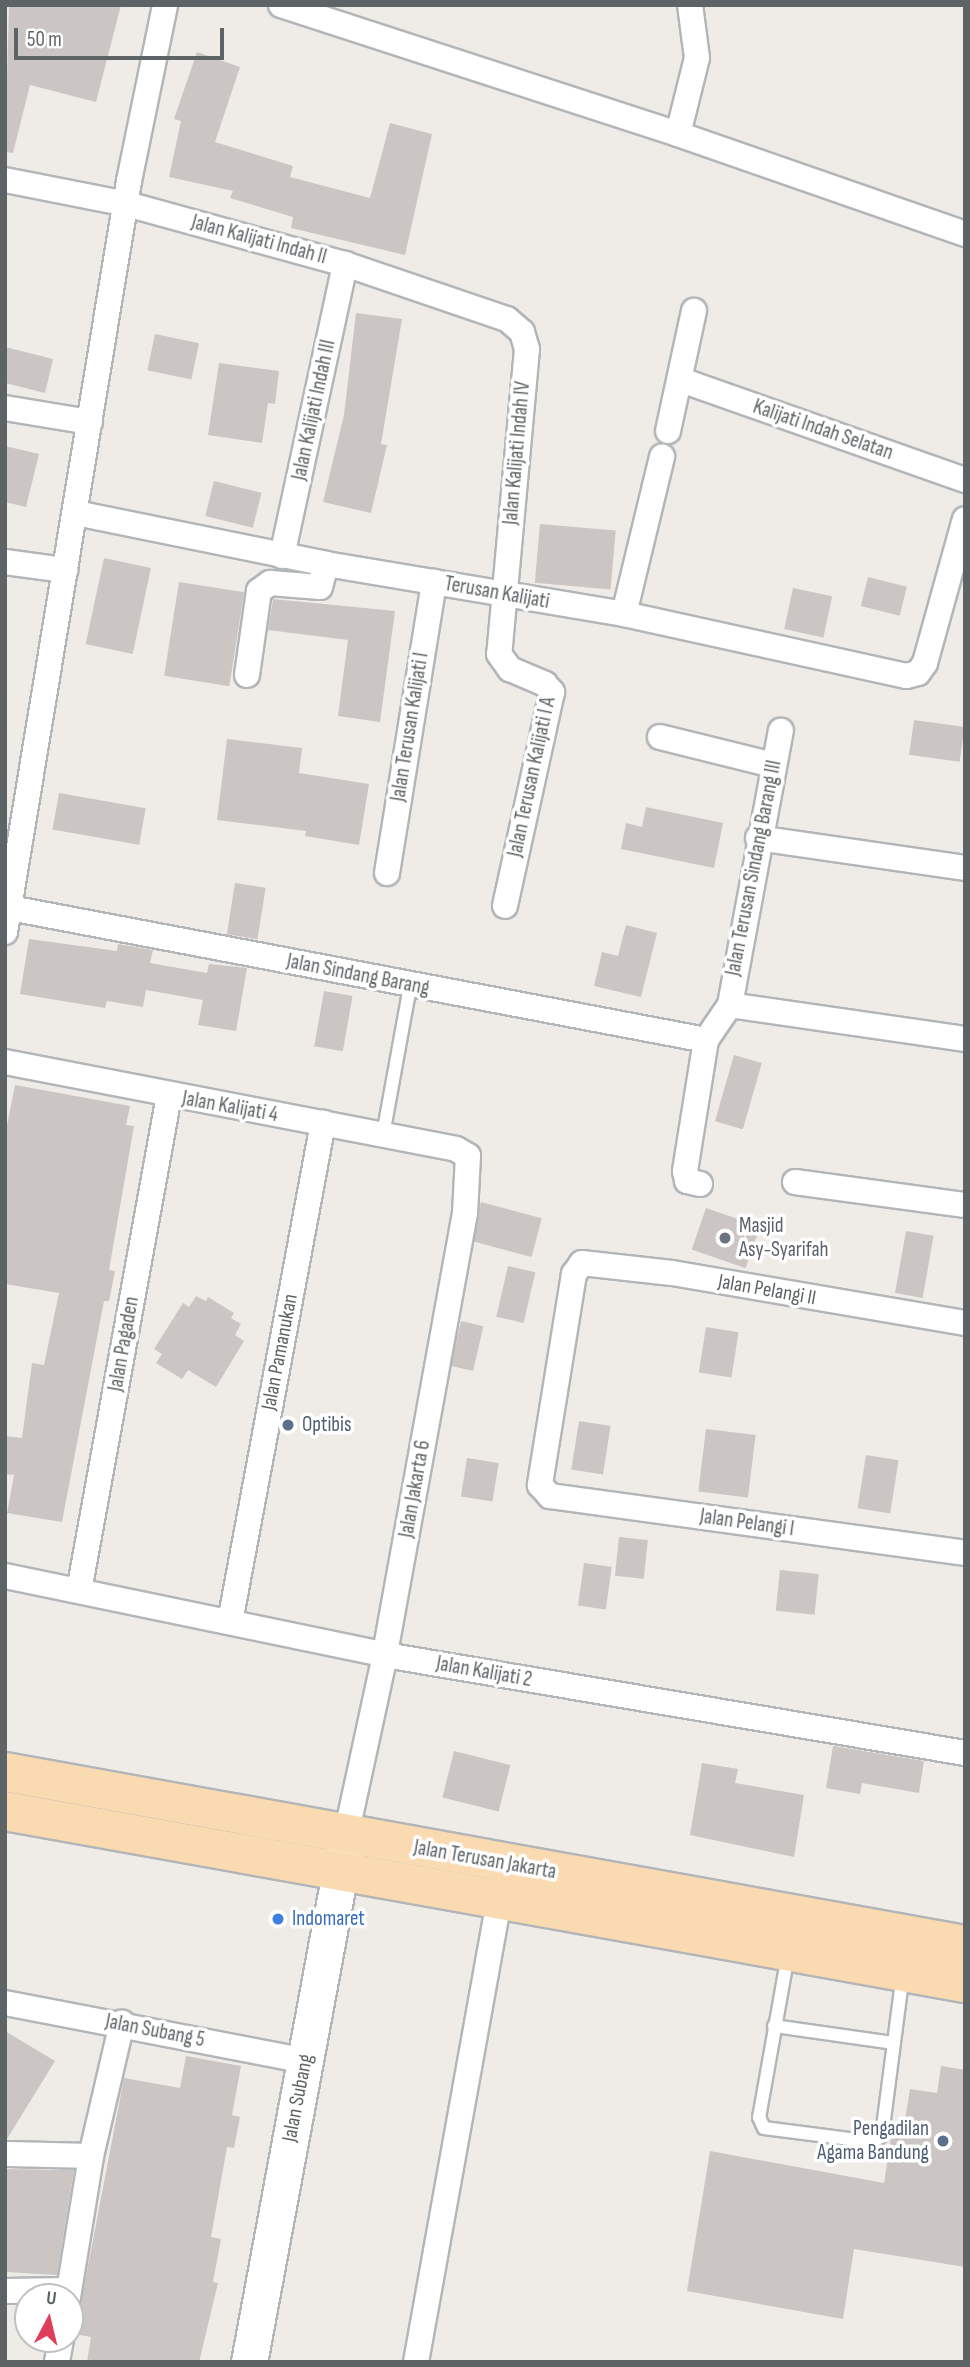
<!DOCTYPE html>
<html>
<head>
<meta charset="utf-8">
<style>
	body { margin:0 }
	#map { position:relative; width:970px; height:2367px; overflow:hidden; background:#efebe7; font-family:"Sofia Sans Condensed",sans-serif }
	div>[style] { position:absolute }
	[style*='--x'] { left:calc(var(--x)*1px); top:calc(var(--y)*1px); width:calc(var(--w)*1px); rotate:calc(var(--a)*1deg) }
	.building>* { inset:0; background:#cbc6c3; transform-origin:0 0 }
	.roads { filter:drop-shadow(2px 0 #b2b6b8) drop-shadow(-2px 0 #b2b6b8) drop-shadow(0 2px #b2b6b8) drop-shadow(0 -2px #b2b6b8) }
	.lane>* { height:12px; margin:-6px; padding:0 6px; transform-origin:6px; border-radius:6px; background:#fff }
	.street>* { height:24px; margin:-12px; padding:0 12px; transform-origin:12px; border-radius:12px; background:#fff }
	.secondary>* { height:35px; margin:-17.5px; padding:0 17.5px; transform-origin:17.5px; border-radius:17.5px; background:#fff }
	.primary>* { height:38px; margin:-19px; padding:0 19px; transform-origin:19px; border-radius:19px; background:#fadbb1 }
	.dots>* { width:19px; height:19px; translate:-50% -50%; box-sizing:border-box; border:4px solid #fff; border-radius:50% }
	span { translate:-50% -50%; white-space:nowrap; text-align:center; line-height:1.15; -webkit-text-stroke:7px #fff; paint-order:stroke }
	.street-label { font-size:21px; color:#5e6466 }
	.worship-label { font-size:21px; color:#5b616d }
	.left { translate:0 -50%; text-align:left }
	.service-label { font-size:21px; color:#4e5e75 }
	.right { translate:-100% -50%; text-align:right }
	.shop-label { font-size:21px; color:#366cbe }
	.frame { position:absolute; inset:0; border:7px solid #5e6466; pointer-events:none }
	.north { position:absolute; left:14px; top:2283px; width:70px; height:70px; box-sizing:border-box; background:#fff; border:2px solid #bfc1c2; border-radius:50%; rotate:7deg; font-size:19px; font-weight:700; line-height:28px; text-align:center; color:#5e6466 }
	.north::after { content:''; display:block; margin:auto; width:24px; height:32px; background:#df3e5b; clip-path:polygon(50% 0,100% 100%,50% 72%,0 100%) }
	.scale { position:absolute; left:14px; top:28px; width:210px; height:32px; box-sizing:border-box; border:4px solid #5e6466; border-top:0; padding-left:9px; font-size:21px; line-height:24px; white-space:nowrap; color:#5e6466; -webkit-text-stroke:5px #fff; paint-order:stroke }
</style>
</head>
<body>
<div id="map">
	<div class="building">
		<div style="clip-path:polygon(9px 5px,121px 5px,96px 102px,30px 85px,13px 153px,5px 152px)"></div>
		<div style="clip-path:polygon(197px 52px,240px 67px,215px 142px,293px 166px,290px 177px,370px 198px,390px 123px,432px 134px,405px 255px,291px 228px,293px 217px,230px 198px,233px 191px,169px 177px,181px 121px,174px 119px)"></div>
		<div style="clip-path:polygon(356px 313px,402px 319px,381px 444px,387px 445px,371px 513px,323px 502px,344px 415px)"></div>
		<div style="left:155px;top:334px;width:45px;height:37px;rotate:12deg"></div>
		<div style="clip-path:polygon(5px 347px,53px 359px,45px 393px,5px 383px)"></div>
		<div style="clip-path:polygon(219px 363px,279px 371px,275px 404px,268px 403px,262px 443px,208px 435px)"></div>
		<div style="clip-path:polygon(5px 446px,39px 454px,26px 507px,5px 502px)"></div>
		<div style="left:214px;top:481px;width:49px;height:36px;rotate:14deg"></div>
		<div style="left:540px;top:524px;width:76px;height:59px;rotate:5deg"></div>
		<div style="left:104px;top:558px;width:48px;height:88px;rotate:12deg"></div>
		<div style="left:868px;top:577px;width:40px;height:30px;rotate:14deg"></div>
		<div style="left:179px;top:582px;width:66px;height:95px;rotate:9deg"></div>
		<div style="left:793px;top:588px;width:40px;height:42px;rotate:12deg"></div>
		<div style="clip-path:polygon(273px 599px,395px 611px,380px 722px,338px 716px,348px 640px,268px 630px)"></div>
		<div style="left:914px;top:720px;width:51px;height:35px;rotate:8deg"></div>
		<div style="clip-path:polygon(227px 739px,302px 748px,299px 773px,369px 784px,359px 845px,305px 836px,306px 831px,217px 820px)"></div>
		<div style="left:59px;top:793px;width:88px;height:37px;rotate:10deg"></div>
		<div style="clip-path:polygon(646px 807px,723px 823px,714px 868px,621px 849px,626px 823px,642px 827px)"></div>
		<div style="left:235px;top:883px;width:31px;height:52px;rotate:9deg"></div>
		<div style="clip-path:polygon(626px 925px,657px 933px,641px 997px,594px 986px,602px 952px,618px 956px)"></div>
		<div style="clip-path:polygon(29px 939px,117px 951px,118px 944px,153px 950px,150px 963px,207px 973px,209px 964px,247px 968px,236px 1031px,198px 1025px,203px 1000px,146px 990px,143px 1007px,107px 1001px,105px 1008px,20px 994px)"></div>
		<div style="left:324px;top:991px;width:29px;height:56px;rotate:10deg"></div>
		<div style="left:734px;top:1055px;width:29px;height:69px;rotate:16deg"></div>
		<div style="clip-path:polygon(15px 1085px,130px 1106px,126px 1125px,134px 1126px,109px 1270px,115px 1271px,109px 1301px,104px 1301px,62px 1522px,7px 1513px,14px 1475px,5px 1474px,5px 1436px,22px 1438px,32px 1363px,44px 1365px,59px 1293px,5px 1284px,5px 1135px)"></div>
		<div style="left:481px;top:1202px;width:63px;height:40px;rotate:15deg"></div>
		<div style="left:706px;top:1208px;width:57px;height:44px;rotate:19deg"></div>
		<div style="left:906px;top:1231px;width:28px;height:63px;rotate:10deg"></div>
		<div style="left:508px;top:1266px;width:28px;height:52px;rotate:13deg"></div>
		<div style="clip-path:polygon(196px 1296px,206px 1301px,208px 1297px,234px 1313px,231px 1318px,241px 1324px,235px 1335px,244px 1341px,216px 1387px,188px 1370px,182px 1379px,156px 1363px,162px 1354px,154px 1349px,183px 1303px,189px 1307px)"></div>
		<div style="left:461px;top:1321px;width:23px;height:46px;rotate:13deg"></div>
		<div style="left:706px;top:1327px;width:33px;height:46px;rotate:9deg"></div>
		<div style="left:579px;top:1421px;width:32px;height:49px;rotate:9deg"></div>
		<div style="left:706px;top:1429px;width:50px;height:63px;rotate:7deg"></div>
		<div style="left:866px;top:1455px;width:33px;height:54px;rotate:9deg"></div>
		<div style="left:467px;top:1458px;width:32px;height:39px;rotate:9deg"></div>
		<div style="left:619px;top:1537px;width:29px;height:39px;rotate:6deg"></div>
		<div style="left:584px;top:1563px;width:28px;height:43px;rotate:8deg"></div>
		<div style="left:780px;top:1570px;width:39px;height:41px;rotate:6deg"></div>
		<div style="clip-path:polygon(833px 1746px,924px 1761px,919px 1793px,862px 1783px,860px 1794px,826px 1788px)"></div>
		<div style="left:454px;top:1751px;width:58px;height:48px;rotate:14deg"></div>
		<div style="clip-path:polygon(702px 1763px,738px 1769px,735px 1783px,804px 1795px,794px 1857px,690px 1835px)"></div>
		<div style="clip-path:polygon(5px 2031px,55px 2061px,7px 2139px,5px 2139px)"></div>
		<div style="clip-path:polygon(186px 2056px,241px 2066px,232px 2115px,240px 2117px,234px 2148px,227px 2147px,211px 2237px,221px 2239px,213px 2282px,218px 2283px,201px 2354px,199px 2362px,87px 2362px,91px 2337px,75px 2334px,124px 2078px,180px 2088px)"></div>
		<div style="clip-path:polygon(941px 2066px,965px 2070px,965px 2267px,854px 2249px,843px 2319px,687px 2291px,710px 2151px,884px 2183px,892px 2132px,903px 2133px,910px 2089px,937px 2093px)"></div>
		<div style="clip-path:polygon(5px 2169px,74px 2170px,57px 2275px,6px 2272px)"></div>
	</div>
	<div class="roads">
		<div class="lane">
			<div style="--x:383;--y:1135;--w:151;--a:-79.7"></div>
			<div style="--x:788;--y:1955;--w:165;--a:100.1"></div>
			<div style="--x:759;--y:2117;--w:12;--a:66"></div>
			<div style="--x:764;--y:2128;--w:111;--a:7.3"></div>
			<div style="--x:874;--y:2142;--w:11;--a:-41"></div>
			<div style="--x:882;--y:2135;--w:162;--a:-82.6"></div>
			<div style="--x:774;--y:2026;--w:121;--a:8.1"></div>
		</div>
		<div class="street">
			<div style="--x:281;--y:5;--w:417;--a:18"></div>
			<div style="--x:678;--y:134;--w:304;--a:19.2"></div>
			<div style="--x:678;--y:134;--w:78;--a:-76"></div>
			<div style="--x:697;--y:58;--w:53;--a:-97.5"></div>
			<div style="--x:5;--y:180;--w:124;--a:11.1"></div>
			<div style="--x:127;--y:204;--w:226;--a:15.4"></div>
			<div style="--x:345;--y:264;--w:171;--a:18.8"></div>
			<div style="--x:507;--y:319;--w:20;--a:41"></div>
			<div style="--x:522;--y:332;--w:18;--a:74"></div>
			<div style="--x:527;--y:349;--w:306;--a:95.2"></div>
			<div style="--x:499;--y:654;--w:19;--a:54"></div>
			<div style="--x:510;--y:669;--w:38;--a:23"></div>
			<div style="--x:545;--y:684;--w:11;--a:49"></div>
			<div style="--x:552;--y:692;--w:219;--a:102.4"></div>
			<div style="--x:681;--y:380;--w:301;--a:19.4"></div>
			<div style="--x:5;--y:408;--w:86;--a:9.4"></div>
			<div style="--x:668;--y:431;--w:123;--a:-77.8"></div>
			<div style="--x:76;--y:513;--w:255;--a:11.5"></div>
			<div style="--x:326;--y:564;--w:302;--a:9.5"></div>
			<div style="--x:624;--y:614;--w:289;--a:12.4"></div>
			<div style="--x:906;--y:676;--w:12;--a:-14"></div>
			<div style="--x:918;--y:673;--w:12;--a:-55"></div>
			<div style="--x:925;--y:663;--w:149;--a:-74.5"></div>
			<div style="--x:282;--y:556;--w:299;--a:-77.8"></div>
			<div style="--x:5;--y:562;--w:61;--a:7.6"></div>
			<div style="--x:624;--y:614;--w:162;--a:-76.4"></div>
			<div style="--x:247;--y:675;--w:85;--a:-81.9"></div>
			<div style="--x:259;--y:591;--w:14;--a:-36"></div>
			<div style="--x:270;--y:583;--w:50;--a:4.6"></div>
			<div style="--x:320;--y:587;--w:24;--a:-75"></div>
			<div style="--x:660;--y:737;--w:116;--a:13.9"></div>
			<div style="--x:758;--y:838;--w:209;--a:8.2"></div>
			<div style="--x:387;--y:873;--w:295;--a:-80.8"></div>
			<div style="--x:10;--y:908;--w:708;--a:10.74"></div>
			<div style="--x:5;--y:932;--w:761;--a:-80.62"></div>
			<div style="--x:129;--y:181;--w:180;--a:-78.4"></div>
			<div style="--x:730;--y:1005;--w:279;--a:-79.5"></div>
			<div style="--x:730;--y:1005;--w:237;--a:8.2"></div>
			<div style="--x:5;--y:1062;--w:459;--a:10.9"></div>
			<div style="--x:456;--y:1149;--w:14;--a:30"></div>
			<div style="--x:468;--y:1156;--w:57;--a:93"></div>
			<div style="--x:465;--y:1213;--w:449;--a:100.3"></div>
			<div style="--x:385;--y:1655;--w:184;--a:102.2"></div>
			<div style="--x:795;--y:1182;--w:172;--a:7.7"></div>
			<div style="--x:700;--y:1184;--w:13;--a:-167"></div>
			<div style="--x:687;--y:1181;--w:10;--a:-101"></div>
			<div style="--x:685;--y:1171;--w:133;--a:-80.9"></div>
			<div style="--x:706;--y:1040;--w:42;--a:-55.6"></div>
			<div style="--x:965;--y:1323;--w:297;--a:-170.3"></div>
			<div style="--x:672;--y:1273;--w:91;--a:-173.7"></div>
			<div style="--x:582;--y:1263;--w:14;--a:126"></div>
			<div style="--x:574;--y:1274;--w:214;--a:99.2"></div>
			<div style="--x:540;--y:1485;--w:15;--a:48"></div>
			<div style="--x:550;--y:1496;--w:419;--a:7.8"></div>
			<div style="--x:5;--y:1576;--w:388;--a:11.7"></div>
			<div style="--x:385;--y:1655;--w:588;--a:9.59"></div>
			<div style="--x:79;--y:1591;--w:503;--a:-79.7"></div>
			<div style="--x:230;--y:1622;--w:508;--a:-79.44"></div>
			<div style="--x:5;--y:2003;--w:306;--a:10.9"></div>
			<div style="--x:5;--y:2154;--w:86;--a:1.3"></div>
			<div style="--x:5;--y:2291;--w:64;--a:-0.9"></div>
			<div style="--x:68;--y:2297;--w:143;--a:-80.7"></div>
			<div style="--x:91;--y:2156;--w:137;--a:-76.9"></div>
			<div style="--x:57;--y:2362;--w:23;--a:-80"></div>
			<div style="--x:416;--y:2362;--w:467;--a:-79.8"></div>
		</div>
		<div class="secondary">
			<div style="--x:249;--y:2362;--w:526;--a:-79.48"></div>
		</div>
		<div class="primary">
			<div style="--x:5;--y:1772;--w:975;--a:10.22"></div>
			<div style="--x:5;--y:1811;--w:975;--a:10.16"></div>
		</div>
	</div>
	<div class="dots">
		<div style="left:725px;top:1238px;background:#6b7280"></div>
		<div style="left:288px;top:1425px;background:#5c6f8a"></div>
		<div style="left:278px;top:1919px;background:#3f7fe0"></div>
		<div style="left:943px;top:2141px;background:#5c6f8a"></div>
	</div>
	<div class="street-label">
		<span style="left:259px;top:240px;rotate:15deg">Jalan Kalijati Indah II</span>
		<span style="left:314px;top:410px;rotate:-78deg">Jalan Kalijati Indah III</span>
		<span style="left:823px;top:430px;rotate:19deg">Kalijati Indah Selatan</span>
		<span style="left:517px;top:453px;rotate:-85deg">Jalan Kalijati Indah IV</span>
		<span style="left:497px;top:593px;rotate:10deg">Terusan Kalijati</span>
		<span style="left:410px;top:727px;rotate:-81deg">Jalan Terusan Kalijati I</span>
		<span style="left:532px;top:777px;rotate:-78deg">Jalan Terusan Kalijati I A</span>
		<span style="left:754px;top:868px;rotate:-79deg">Jalan Terusan Sindang Barang III</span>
		<span style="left:358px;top:975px;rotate:11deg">Jalan Sindang Barang</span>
		<span style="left:230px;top:1107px;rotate:10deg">Jalan Kalijati 4</span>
		<span style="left:767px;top:1290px;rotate:10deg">Jalan Pelangi II</span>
		<span style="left:124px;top:1344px;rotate:-80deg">Jalan Pagaden</span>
		<span style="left:280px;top:1352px;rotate:-79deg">Jalan Pamanukan</span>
		<span style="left:415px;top:1489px;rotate:-80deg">Jalan Jakarta 6</span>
		<span style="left:747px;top:1523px;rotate:8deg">Jalan Pelangi I</span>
		<span style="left:484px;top:1672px;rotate:10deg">Jalan Kalijati 2</span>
		<span style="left:485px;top:1860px;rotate:10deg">Jalan Terusan Jakarta</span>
		<span style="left:155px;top:2031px;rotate:11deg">Jalan Subang 5</span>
		<span style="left:298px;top:2098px;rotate:-79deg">Jalan Subang</span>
	</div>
	<div class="worship-label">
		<span class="left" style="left:739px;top:1238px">Masjid<br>Asy-Syarifah</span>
	</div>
	<div class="service-label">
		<span class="left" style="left:302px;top:1425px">Optibis</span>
		<span class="right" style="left:929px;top:2141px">Pengadilan<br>Agama Bandung</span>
	</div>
	<div class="shop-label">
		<span class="left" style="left:292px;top:1919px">Indomaret</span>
	</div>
	<div class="frame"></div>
	<div class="north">U</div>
	<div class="scale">50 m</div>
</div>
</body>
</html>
